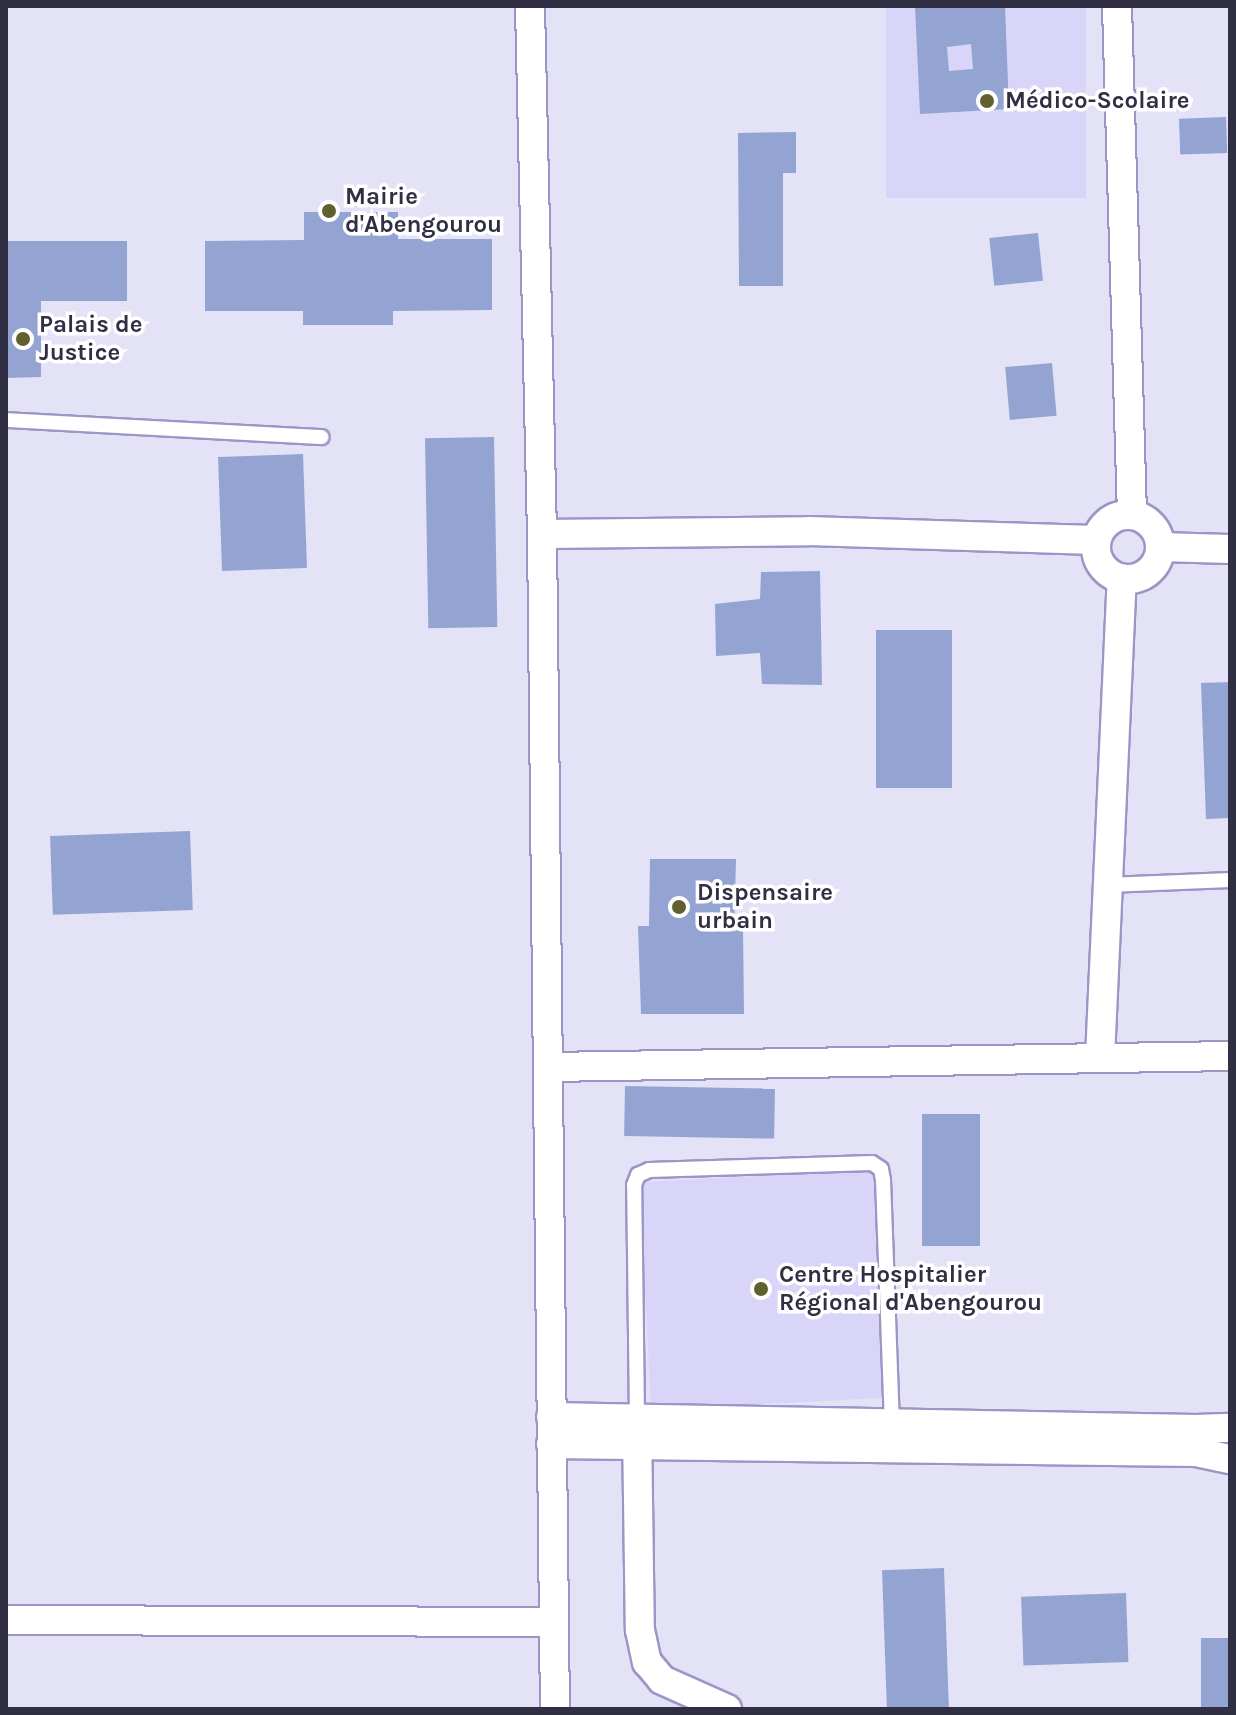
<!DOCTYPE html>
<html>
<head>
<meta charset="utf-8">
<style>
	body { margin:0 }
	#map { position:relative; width:1236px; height:1715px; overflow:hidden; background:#e4e2f7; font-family:Karla,sans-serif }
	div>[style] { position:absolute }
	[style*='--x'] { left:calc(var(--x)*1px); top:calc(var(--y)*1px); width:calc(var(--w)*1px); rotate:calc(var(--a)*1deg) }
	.built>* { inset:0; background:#d8d5f8; transform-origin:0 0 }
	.building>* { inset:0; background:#93a4d2; transform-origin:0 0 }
	.roads { filter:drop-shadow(2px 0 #9b96c6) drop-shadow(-2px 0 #9b96c6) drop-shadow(0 2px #9b96c6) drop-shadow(0 -2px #9b96c6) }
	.service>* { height:14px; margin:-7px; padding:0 7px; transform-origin:7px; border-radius:7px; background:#fff }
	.minor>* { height:28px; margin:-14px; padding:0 14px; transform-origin:14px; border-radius:14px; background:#fff }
	.minor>.ring { margin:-14px; padding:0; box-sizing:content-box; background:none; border:28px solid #fff; border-radius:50% }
	.dots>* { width:22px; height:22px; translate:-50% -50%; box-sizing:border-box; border:4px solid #fff; border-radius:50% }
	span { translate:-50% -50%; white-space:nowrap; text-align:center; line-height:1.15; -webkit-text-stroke:7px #fff; paint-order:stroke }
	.poi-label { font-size:24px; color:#312f43; font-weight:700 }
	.left { translate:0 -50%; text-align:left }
	.frame { position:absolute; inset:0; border:8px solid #312f43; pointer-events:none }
</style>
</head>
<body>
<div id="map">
	<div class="built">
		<div style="left:886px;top:6px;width:200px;height:192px"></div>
		<div style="left:873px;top:1170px;width:228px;height:234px;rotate:87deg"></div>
	</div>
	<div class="building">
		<div style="clip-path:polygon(evenodd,915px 6px,1005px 6px,1009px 109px,920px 114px,915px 6px,971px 44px,973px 69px,949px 71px,947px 47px,971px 44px)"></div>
		<div style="left:1226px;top:117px;width:36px;height:47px;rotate:88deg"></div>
		<div style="clip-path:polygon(796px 132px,796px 173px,783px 173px,783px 286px,739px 286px,738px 133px)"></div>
		<div style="clip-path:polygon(304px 212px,398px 212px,398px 239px,492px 239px,492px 310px,393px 311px,393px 325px,303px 325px,303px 311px,205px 311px,205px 241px,304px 240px)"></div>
		<div style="left:1038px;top:233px;width:48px;height:49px;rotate:84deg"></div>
		<div style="clip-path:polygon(6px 241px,127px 241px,127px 301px,41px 301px,41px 377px,6px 378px)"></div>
		<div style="left:1052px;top:363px;width:53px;height:47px;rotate:85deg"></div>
		<div style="left:494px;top:437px;width:190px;height:69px;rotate:89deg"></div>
		<div style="left:303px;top:454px;width:114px;height:85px;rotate:88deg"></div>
		<div style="clip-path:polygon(820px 571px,822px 685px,762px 684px,760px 653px,716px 656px,715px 604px,760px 599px,761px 572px)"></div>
		<div style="left:876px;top:630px;width:76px;height:158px"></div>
		<div style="clip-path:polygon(1230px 682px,1230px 818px,1206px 819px,1201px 683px)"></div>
		<div style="left:190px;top:831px;width:79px;height:140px;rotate:88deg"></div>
		<div style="clip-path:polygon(650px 859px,736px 859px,734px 932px,743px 926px,744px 1014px,641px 1014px,638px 926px,649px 926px)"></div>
		<div style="left:625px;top:1086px;width:150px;height:50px;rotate:1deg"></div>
		<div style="left:922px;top:1114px;width:58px;height:132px"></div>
		<div style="left:944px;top:1568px;width:141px;height:62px;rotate:88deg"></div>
		<div style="left:1126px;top:1593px;width:69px;height:105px;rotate:88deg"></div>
		<div style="left:1230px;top:1638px;width:71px;height:29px;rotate:90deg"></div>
	</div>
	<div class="roads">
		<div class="service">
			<div style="--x:6;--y:420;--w:316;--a:3.1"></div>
			<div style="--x:1108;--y:885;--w:122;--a:-2.3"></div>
			<div style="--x:637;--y:1418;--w:233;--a:-90.7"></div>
			<div style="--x:634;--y:1185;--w:11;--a:-68"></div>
			<div style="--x:638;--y:1175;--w:12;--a:-24"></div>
			<div style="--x:649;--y:1170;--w:223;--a:-1.8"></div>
			<div style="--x:872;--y:1163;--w:11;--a:34"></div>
			<div style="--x:881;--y:1169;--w:11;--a:80"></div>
			<div style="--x:883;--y:1180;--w:246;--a:87.9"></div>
		</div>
		<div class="minor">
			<div style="--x:530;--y:6;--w:528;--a:88.7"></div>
			<div style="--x:542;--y:534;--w:1175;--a:89.37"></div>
			<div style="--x:1117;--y:6;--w:509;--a:88.31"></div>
			<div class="ring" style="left:1096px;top:515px;width:36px;height:36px"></div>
			<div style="--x:542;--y:534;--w:267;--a:-0.6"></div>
			<div style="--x:809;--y:531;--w:287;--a:1.8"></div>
			<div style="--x:1160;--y:547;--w:70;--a:1.6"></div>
			<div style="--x:1100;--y:1058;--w:480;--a:-87.4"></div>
			<div style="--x:548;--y:1067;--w:682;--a:-0.92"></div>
			<div style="--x:637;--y:1427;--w:203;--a:89.2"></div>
			<div style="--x:640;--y:1630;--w:33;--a:78"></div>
			<div style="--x:647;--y:1662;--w:23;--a:50"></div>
			<div style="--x:662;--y:1680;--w:71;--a:24"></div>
			<div style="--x:1196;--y:1429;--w:34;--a:-2"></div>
			<div style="--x:551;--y:1444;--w:645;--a:0.71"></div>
			<div style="--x:1196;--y:1452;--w:23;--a:-90"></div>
			<div style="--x:1196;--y:1429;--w:645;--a:-178.93"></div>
			<div style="--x:1196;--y:1452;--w:35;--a:12"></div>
			<div style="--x:6;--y:1620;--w:547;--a:0.21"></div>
		</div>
	</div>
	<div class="dots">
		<div style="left:987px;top:101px;background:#60612e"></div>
		<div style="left:329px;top:211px;background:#60612e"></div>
		<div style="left:23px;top:339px;background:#60612e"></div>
		<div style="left:679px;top:907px;background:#60612e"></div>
		<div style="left:761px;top:1289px;background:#60612e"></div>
	</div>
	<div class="poi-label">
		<span class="left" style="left:1005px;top:101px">Médico-Scolaire</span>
		<span class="left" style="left:345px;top:211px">Mairie<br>d'Abengourou</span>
		<span class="left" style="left:39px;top:339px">Palais de<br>Justice</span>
		<span class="left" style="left:697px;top:907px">Dispensaire<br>urbain</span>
		<span class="left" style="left:779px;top:1289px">Centre Hospitalier<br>Régional d'Abengourou</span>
	</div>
	<div class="frame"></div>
</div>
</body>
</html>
